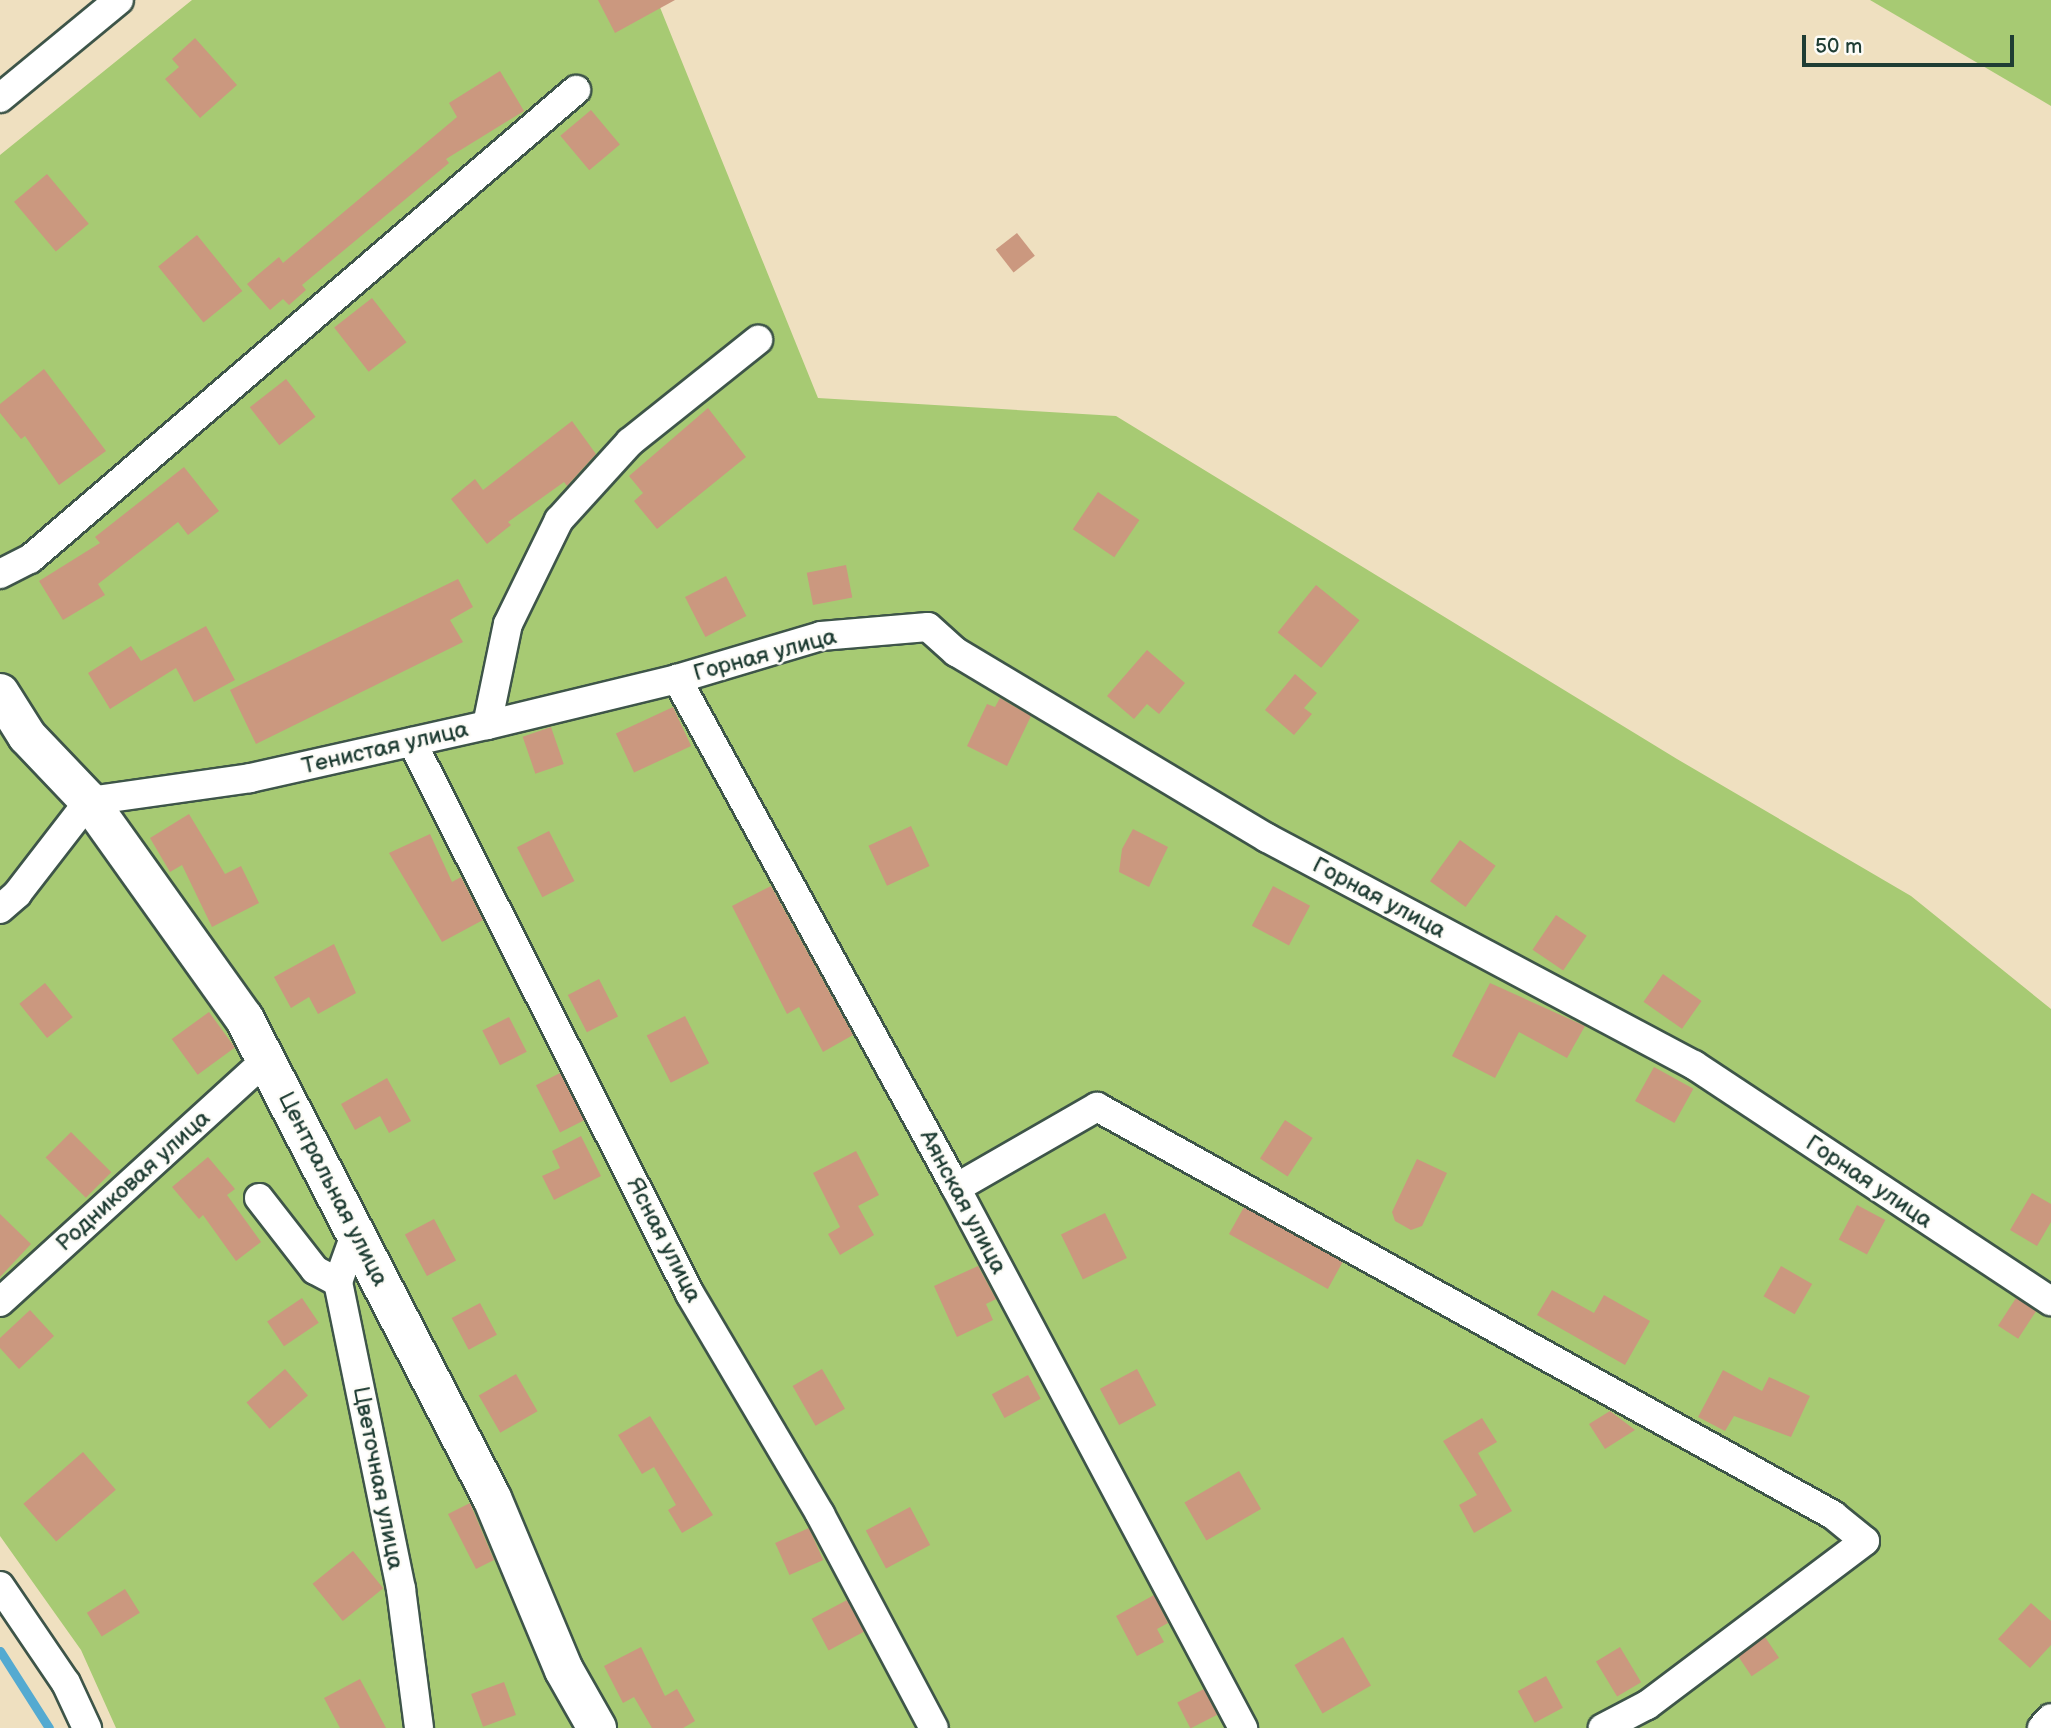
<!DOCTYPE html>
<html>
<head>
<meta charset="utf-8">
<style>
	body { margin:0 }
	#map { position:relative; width:2051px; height:1728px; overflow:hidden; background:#efe0c0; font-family:"Balsamiq Sans",sans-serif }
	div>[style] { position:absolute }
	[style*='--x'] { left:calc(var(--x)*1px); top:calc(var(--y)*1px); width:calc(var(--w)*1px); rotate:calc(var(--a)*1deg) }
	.green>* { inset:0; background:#a7ca73 }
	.stream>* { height:9px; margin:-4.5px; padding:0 4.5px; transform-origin:4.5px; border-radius:4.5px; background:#54aad1 }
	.building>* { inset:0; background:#cb987f; transform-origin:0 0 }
	.roads { filter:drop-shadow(2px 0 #3e5549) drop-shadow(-2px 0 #3e5549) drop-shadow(0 2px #3e5549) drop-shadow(0 -2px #3e5549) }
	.minor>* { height:28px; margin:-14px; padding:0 14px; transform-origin:14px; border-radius:14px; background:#fff }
	.secondary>* { height:38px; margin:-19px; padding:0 19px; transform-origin:19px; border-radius:19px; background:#fff }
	span { translate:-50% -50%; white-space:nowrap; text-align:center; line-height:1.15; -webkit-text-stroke:5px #fdfcf7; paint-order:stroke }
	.street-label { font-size:23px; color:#1f3d34 }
	.scale { position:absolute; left:1802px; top:35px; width:212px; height:32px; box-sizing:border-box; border:4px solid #1f3d34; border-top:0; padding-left:9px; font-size:21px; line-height:24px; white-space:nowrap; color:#1f3d34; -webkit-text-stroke:5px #fdfcf7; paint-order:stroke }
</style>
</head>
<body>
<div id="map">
	<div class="green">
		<div style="clip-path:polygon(192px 0,657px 0,818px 398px,1116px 416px,1677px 759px,1911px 896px,2051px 1009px,2051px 1728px,116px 1728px,81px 1650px,0 1536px,0 155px)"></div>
		<div style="clip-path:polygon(1870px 0,2051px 0,2051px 106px)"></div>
	</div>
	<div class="stream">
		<div style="--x:0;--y:1651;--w:91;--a:57.5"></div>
	</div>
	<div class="building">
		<div style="clip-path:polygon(598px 0,675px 0,615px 33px)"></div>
		<div style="clip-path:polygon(195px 38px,237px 85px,200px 118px,165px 79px,179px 67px,172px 59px)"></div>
		<div style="clip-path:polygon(500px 71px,524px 111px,446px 159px,449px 163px,302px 285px,306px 290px,289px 305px,283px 299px,270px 310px,247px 284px,279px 257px,283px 263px,457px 117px,449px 103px)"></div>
		<div style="left:591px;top:110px;width:45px;height:40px;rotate:50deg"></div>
		<div style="left:47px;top:174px;width:65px;height:43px;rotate:50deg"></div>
		<div style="left:1017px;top:233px;width:29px;height:27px;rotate:52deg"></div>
		<div style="left:197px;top:235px;width:72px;height:50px;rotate:51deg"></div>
		<div style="left:372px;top:298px;width:56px;height:48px;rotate:52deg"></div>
		<div style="clip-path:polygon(44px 369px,106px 451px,59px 485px,25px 436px,21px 439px,0 413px,0 404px)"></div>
		<div style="left:286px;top:379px;width:48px;height:46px;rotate:52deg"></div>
		<div style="clip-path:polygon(708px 408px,746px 457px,657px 529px,634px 501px,643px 493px,629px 476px)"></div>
		<div style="clip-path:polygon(572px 421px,596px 454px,567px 486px,564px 482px,508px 522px,511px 525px,487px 544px,451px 499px,475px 479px,483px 490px)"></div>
		<div style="clip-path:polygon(184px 467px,219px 511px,188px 535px,178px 522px,98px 584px,105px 595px,63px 620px,39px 581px,100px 543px,95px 537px)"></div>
		<div style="left:1098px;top:492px;width:50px;height:45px;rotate:34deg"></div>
		<div style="left:846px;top:565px;width:33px;height:40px;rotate:79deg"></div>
		<div style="left:726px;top:576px;width:45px;height:46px;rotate:63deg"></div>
		<div style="clip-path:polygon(458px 579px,473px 607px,450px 620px,463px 642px,256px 744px,230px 690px)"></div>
		<div style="left:1316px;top:585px;width:56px;height:61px;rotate:39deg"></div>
		<div style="clip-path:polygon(206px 626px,235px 680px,194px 702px,176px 668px,110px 709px,88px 673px,131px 646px,141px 661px)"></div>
		<div style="clip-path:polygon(1147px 650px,1185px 683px,1159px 714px,1147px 704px,1134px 719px,1107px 696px)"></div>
		<div style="clip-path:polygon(1295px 674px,1317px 693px,1304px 708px,1312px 714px,1294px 735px,1265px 710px)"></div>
		<div style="clip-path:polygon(1000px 698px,1031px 716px,1007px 766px,967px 746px,987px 704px,995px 707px)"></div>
		<div style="left:673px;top:707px;width:43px;height:63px;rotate:65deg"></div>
		<div style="left:551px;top:727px;width:39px;height:30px;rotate:71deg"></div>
		<div style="clip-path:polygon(189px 814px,225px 874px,241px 866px,259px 903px,212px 927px,182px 865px,170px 872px,150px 838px)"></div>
		<div style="left:911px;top:826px;width:44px;height:47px;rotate:65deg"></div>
		<div style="clip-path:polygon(1133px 829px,1168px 847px,1149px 887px,1119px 872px,1122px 849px)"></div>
		<div style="left:549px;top:831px;width:56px;height:36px;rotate:63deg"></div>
		<div style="clip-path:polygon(430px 834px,452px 882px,461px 877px,483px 920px,442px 942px,389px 853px)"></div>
		<div style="left:1460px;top:840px;width:44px;height:51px;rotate:36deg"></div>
		<div style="clip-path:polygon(771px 886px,853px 1035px,823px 1052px,799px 1007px,787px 1014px,732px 906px)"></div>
		<div style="left:1273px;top:886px;width:42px;height:45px;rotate:28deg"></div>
		<div style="left:1556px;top:915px;width:37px;height:42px;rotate:34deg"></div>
		<div style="clip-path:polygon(334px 944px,356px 993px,318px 1014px,309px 997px,291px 1008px,274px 977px)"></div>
		<div style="left:1663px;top:974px;width:47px;height:34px;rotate:35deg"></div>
		<div style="left:599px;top:979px;width:42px;height:35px;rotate:63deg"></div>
		<div style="left:45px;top:983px;width:44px;height:33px;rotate:51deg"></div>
		<div style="clip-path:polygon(1490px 983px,1585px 1026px,1567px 1058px,1519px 1032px,1495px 1078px,1452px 1056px)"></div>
		<div style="left:209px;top:1012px;width:44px;height:46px;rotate:54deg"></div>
		<div style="left:685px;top:1016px;width:53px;height:43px;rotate:63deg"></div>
		<div style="left:509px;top:1017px;width:39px;height:30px;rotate:63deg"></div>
		<div style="left:1654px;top:1067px;width:45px;height:39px;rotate:29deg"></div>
		<div style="left:560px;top:1073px;width:53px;height:27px;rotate:63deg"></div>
		<div style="clip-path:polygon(387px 1078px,411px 1121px,389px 1133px,380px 1116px,355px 1130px,341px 1104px)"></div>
		<div style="left:1285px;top:1120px;width:33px;height:46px;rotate:33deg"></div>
		<div style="left:71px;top:1132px;width:57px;height:36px;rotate:45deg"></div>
		<div style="clip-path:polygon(581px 1136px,601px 1176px,554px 1200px,542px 1176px,560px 1168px,552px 1151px)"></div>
		<div style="clip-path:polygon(856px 1151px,879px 1195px,858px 1206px,874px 1235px,840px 1255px,828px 1234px,840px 1227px,813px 1173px)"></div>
		<div style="clip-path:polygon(208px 1157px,235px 1189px,227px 1195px,261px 1242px,236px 1261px,203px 1215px,199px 1219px,172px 1187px)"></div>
		<div style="clip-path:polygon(1417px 1159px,1447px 1173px,1422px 1226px,1411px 1230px,1395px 1221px,1392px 1212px)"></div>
		<div style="clip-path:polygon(2032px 1193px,2051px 1204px,2051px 1222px,2037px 1246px,2010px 1230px)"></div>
		<div style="left:1857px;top:1205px;width:32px;height:39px;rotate:28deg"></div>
		<div style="left:1244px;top:1207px;width:113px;height:31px;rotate:29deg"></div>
		<div style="left:1105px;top:1213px;width:50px;height:49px;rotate:64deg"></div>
		<div style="clip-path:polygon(0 1214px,31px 1244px,0 1277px)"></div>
		<div style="left:434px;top:1219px;width:47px;height:33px;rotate:62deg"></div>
		<div style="clip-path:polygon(978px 1266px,996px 1299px,986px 1304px,993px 1320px,957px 1337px,934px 1286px)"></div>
		<div style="left:1781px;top:1266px;width:36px;height:35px;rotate:30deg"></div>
		<div style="clip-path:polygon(1552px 1290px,1594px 1313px,1604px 1295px,1650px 1321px,1625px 1365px,1537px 1315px)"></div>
		<div style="left:302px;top:1298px;width:30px;height:42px;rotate:56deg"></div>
		<div style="left:2016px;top:1298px;width:24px;height:33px;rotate:33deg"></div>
		<div style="left:480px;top:1303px;width:36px;height:32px;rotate:62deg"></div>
		<div style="clip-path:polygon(30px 1310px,54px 1336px,19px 1369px,0 1348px,0 1338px)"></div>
		<div style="left:285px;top:1369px;width:35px;height:51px;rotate:49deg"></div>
		<div style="left:822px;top:1369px;width:46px;height:34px;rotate:60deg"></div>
		<div style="left:1137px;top:1369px;width:41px;height:42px;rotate:62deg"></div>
		<div style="clip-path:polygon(1723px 1370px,1762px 1391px,1769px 1377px,1810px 1396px,1791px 1437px,1734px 1416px,1725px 1431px,1698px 1417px)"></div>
		<div style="left:516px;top:1374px;width:43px;height:43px;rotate:60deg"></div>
		<div style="left:1028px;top:1375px;width:27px;height:41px;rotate:62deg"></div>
		<div style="clip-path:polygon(1610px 1411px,1635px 1430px,1605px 1449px,1589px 1424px)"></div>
		<div style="clip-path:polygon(650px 1416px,713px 1515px,682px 1533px,668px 1510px,676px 1505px,654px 1467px,642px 1474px,618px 1435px)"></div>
		<div style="clip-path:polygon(1482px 1418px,1497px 1442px,1478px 1453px,1512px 1511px,1474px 1533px,1459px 1505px,1477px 1495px,1443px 1441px)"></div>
		<div style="left:83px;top:1452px;width:50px;height:79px;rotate:49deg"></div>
		<div style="left:1239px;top:1471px;width:44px;height:63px;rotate:60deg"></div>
		<div style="clip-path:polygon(470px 1503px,494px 1560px,476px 1569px,448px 1514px)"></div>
		<div style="left:910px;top:1507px;width:43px;height:50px;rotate:62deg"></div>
		<div style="left:809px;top:1528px;width:35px;height:37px;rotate:66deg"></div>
		<div style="left:353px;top:1551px;width:48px;height:52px;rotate:51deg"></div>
		<div style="left:125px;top:1589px;width:28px;height:45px;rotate:58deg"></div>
		<div style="clip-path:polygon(1154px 1595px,1168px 1623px,1157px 1629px,1164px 1642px,1137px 1656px,1116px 1616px)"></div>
		<div style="left:847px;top:1600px;width:36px;height:40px;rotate:62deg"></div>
		<div style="clip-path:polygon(2031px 1603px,2051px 1621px,2051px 1645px,2030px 1668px,1998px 1639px)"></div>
		<div style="left:1343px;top:1637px;width:56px;height:56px;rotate:60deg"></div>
		<div style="left:1765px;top:1637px;width:25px;height:33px;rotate:56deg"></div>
		<div style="clip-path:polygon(641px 1647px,665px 1696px,677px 1689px,695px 1721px,683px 1728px,652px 1728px,634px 1697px,623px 1703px,604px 1666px)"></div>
		<div style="left:1620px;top:1647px;width:41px;height:28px;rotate:59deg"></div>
		<div style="left:1546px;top:1676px;width:36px;height:32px;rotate:62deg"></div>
		<div style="clip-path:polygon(360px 1679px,386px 1728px,340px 1728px,324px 1698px)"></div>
		<div style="left:504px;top:1682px;width:35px;height:35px;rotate:70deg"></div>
		<div style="left:1204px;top:1689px;width:29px;height:30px;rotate:63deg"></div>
	</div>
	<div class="roads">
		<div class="minor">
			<div style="--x:0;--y:98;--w:154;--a:-39.5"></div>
			<div style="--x:0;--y:574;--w:34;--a:-27"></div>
			<div style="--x:30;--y:559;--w:720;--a:-40.66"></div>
			<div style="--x:677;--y:679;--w:580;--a:61.27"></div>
			<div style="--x:956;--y:1188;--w:612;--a:62.01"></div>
			<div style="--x:487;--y:725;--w:103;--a:-78.3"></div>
			<div style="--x:508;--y:624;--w:116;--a:-63.9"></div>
			<div style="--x:559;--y:520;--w:105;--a:-47.7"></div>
			<div style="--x:630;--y:442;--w:164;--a:-38.6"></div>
			<div style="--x:412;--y:742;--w:618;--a:63.27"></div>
			<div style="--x:690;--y:1294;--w:256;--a:59.4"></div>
			<div style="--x:820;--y:1514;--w:242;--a:62"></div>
			<div style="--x:0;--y:909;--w:23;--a:-41"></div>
			<div style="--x:17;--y:894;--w:118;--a:-52.3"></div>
			<div style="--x:89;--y:801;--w:163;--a:-8.1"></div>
			<div style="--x:250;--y:778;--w:243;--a:-12.6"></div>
			<div style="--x:487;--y:725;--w:195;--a:-13.6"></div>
			<div style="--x:677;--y:679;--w:150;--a:-16.6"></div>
			<div style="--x:821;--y:636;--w:107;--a:-4.8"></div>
			<div style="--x:928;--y:627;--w:38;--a:42"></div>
			<div style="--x:956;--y:652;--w:362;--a:30.9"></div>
			<div style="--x:1267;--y:838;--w:484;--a:28"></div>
			<div style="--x:1694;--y:1065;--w:428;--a:33.5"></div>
			<div style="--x:956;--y:1188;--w:163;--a:-29.9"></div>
			<div style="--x:1097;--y:1107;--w:842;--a:29"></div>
			<div style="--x:1833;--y:1515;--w:41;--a:39.1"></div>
			<div style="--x:1865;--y:1541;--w:273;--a:143"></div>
			<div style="--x:1647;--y:1705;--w:50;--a:152.4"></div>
			<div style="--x:259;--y:1198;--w:91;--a:52.1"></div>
			<div style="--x:315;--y:1270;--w:26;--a:28"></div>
			<div style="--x:356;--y:1232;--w:53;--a:109.8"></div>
			<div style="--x:338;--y:1282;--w:313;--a:78.4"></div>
			<div style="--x:401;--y:1589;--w:140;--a:82.6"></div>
			<div style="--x:0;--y:1302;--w:360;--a:-42.3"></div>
			<div style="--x:0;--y:1586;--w:117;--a:55.8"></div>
			<div style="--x:66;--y:1683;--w:50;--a:65"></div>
			<div style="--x:2042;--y:1728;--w:13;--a:-48"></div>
		</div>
		<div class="secondary">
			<div style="--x:0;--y:693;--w:51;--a:57.9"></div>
			<div style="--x:27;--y:736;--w:90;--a:46.4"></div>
			<div style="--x:89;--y:801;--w:267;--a:54.5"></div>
			<div style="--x:244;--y:1018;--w:540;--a:62.68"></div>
			<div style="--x:492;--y:1498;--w:186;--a:67.3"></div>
			<div style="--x:564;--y:1670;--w:67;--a:60.4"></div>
		</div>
	</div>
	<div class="street-label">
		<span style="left:765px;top:655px;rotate:-15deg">Горная улица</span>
		<span style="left:385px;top:748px;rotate:-13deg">Тенистая улица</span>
		<span style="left:1379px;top:898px;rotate:28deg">Горная улица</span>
		<span style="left:133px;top:1181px;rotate:-42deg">Родниковая улица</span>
		<span style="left:1869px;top:1182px;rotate:34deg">Горная улица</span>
		<span style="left:333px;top:1189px;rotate:63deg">Центральная улица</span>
		<span style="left:963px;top:1202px;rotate:62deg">Аянская улица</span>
		<span style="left:664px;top:1240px;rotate:63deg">Ясная улица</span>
		<span style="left:378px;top:1478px;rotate:79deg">Цветочная улица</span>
	</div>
	<div class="scale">50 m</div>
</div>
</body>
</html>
